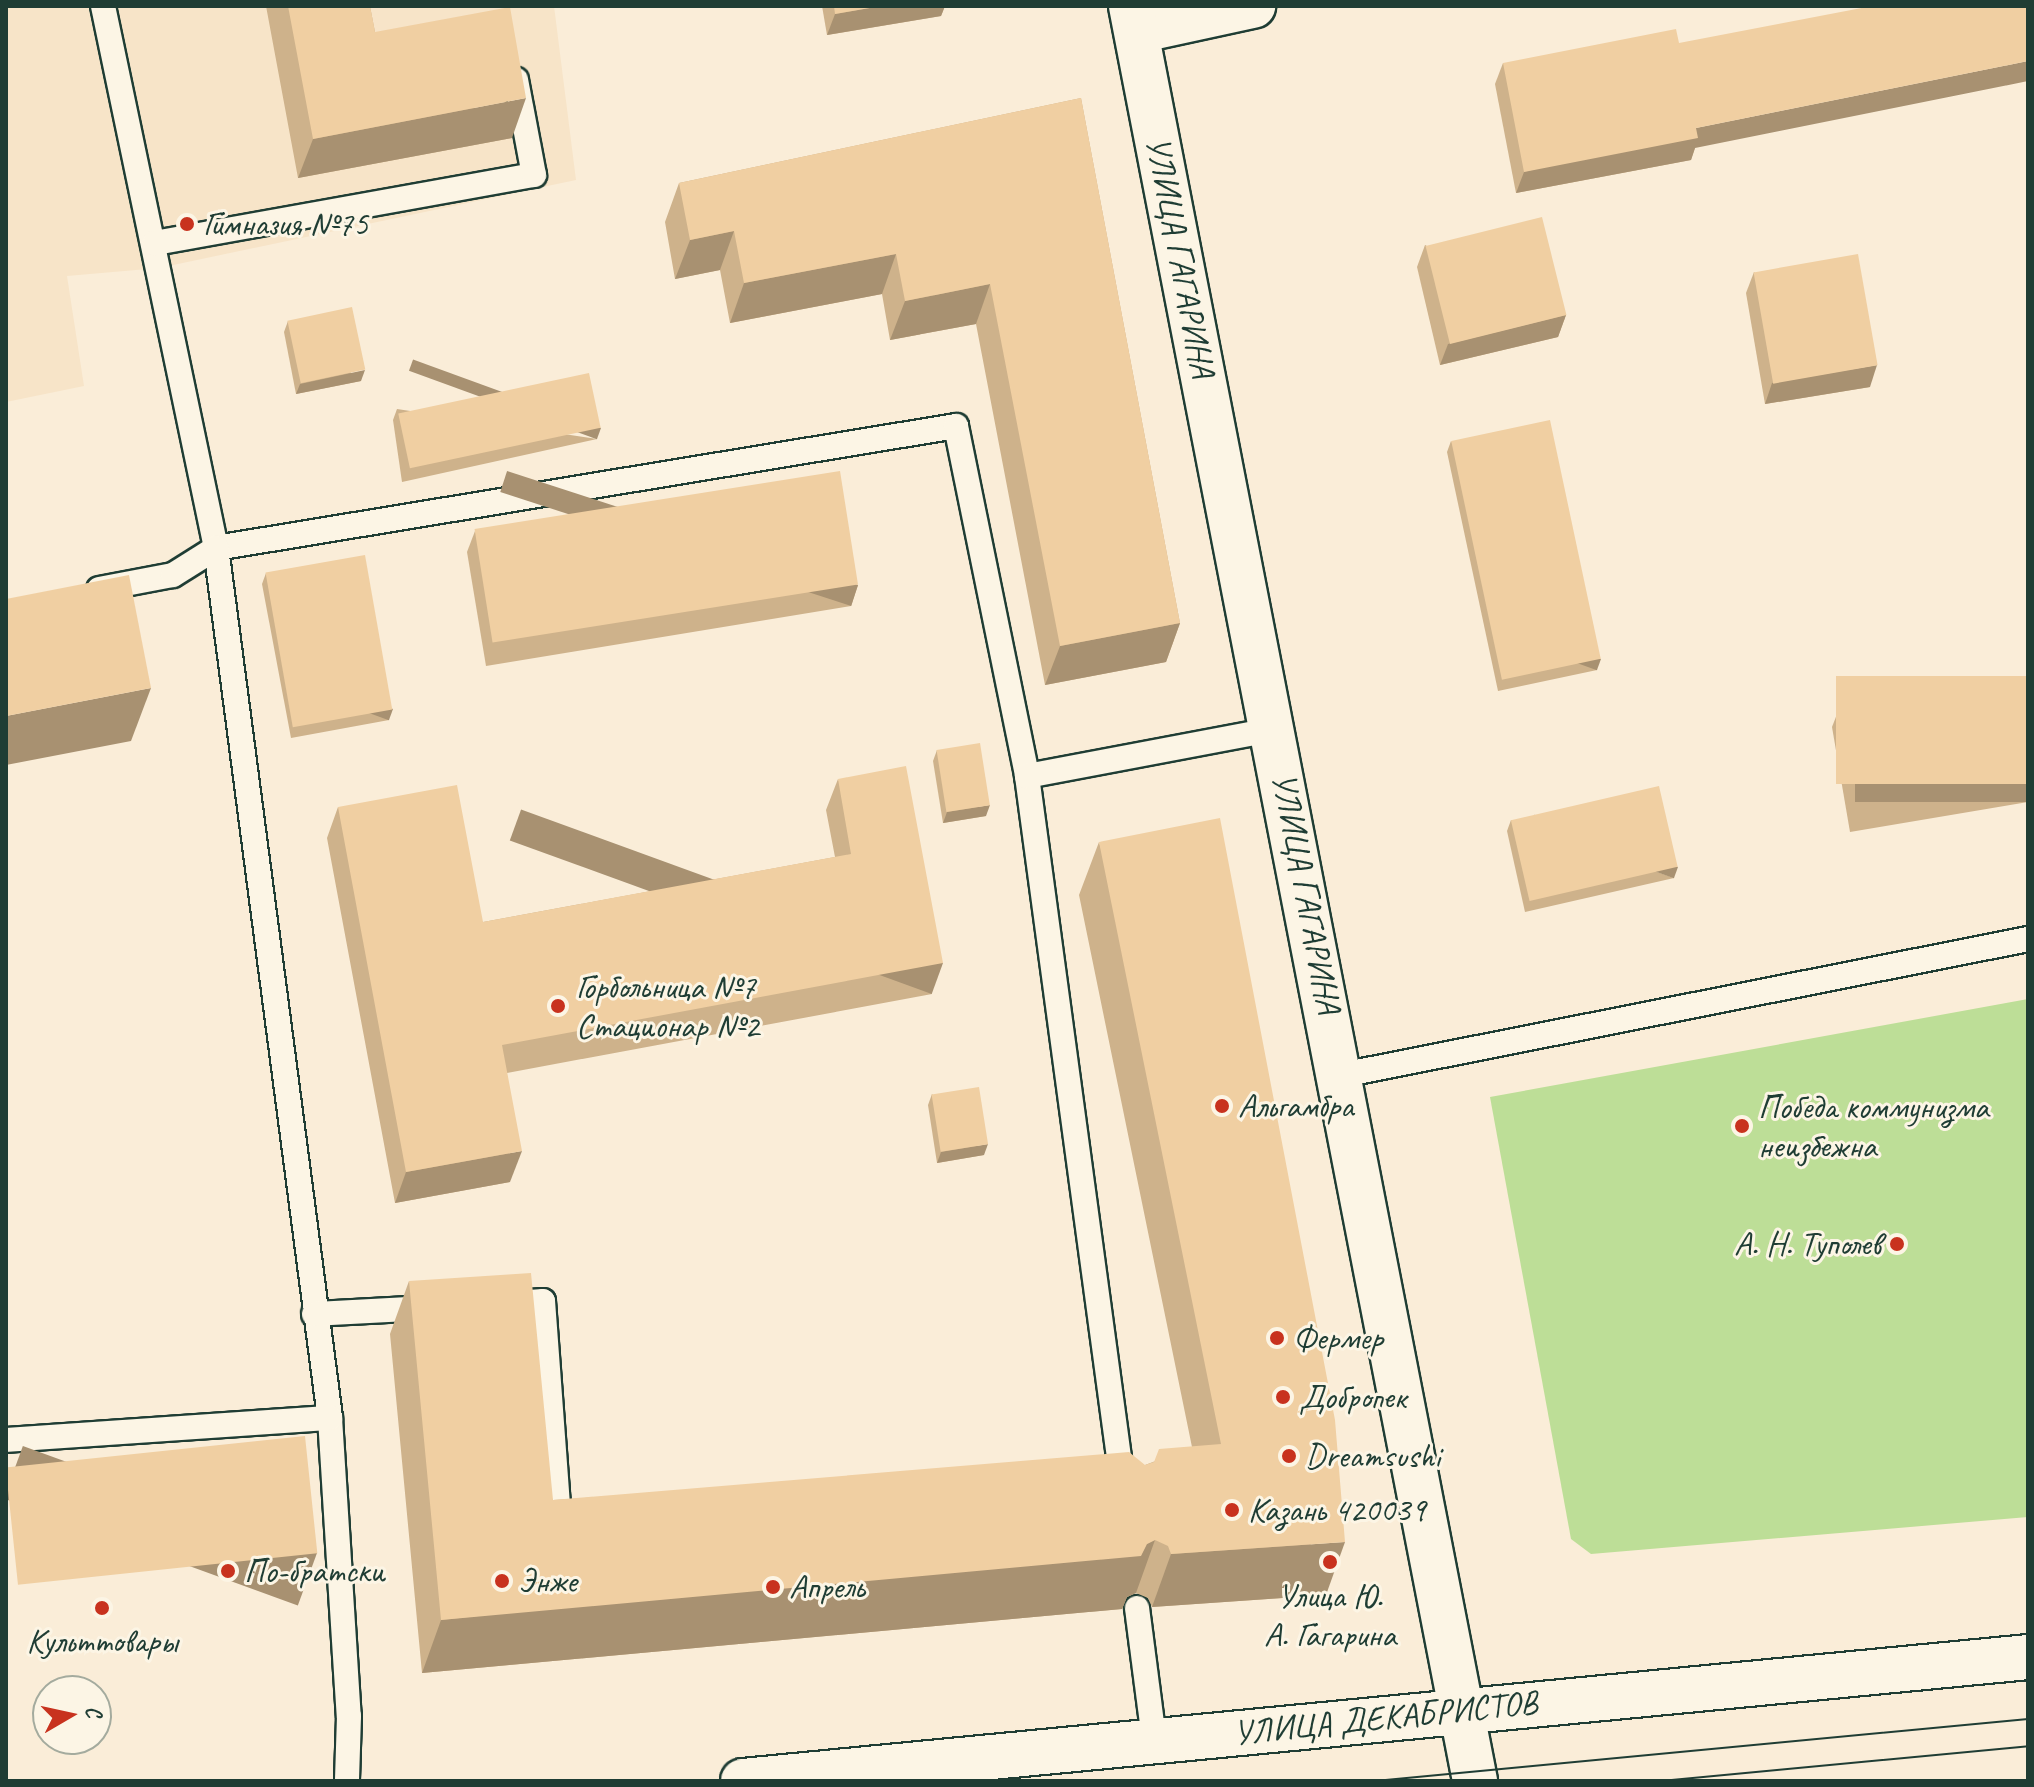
<!DOCTYPE html>
<html>
<head>
<meta charset="utf-8">
<style>
	body { margin:0 }
	#map { position:relative; width:2034px; height:1787px; overflow:hidden; background:#faedd8; font-family:Caveat,sans-serif }
	div>[style] { position:absolute }
	[style*='--x'] { left:calc(var(--x)*1px); top:calc(var(--y)*1px); width:calc(var(--w)*1px); rotate:calc(var(--a)*1deg) }
	.built>* { inset:0; background:#f7e4c8 }
	.green>* { inset:0; background:#bdde97 }
	.roads { filter:drop-shadow(2px 0 #1f3d34) drop-shadow(-2px 0 #1f3d34) drop-shadow(0 2px #1f3d34) drop-shadow(0 -2px #1f3d34) }
	.service>* { height:24px; margin:-12px; padding:0 12px; transform-origin:12px; border-radius:12px; background:#fcf5e5 }
	.minor>* { height:44px; margin:-22px; padding:0 22px; transform-origin:22px; border-radius:22px; background:#fcf5e5 }
	.tertiary>* { height:44px; margin:-22px; padding:0 22px; transform-origin:22px; border-radius:22px; background:#fcf5e5 }
	.secondary>* { height:44px; margin:-22px; padding:0 22px; transform-origin:22px; border-radius:22px; background:#fcf5e5 }
	.tram>* { height:2px; margin:-1px; padding:0 1px; transform-origin:1px; border-radius:1px; background:#1f3d34 }
	.wall>* { inset:0; background:#ceb28b }
	.shaded-wall>* { inset:0; background:#a89171; transform-origin:0 0 }
	.building>* { inset:0; background:#f0cfa2; transform-origin:0 0 }
	.dots>* { width:22px; height:22px; translate:-50% -50%; box-sizing:border-box; border:4px solid #fcf5e5; border-radius:50% }
	span { translate:-50% -50%; white-space:nowrap; text-align:center; line-height:1.15; -webkit-text-stroke:6px #fcf5e5; paint-order:stroke }
	.poi-label { font-size:34px; color:#1f3d34 }
	.left { translate:0 -50%; text-align:left }
	.right { translate:-100% -50%; text-align:right }
	.street-label { font-size:34px; color:#1f3d34 }
	.frame { position:absolute; inset:0; border:8px solid #1f3d34; pointer-events:none }
	.north { position:absolute; left:32px; top:1675px; width:80px; height:80px; box-sizing:border-box; background:#fcf5e5; border:2px solid #a4ab9e; border-radius:50%; rotate:81deg; font-size:22px; font-weight:700; line-height:32px; text-align:center; color:#1f3d34 }
	.north::after { content:''; display:block; margin:auto; width:28px; height:36px; background:#c8321e; clip-path:polygon(50% 0,100% 100%,50% 72%,0 100%) }
</style>
</head>
<body>
<div id="map">
	<div class="built">
		<div style="clip-path:polygon(6px 6px,554px 6px,576px 180px,159px 268px,67px 276px,84px 386px,6px 402px)"></div>
	</div>
	<div class="green">
		<div style="clip-path:polygon(2028px 999px,2028px 1517px,1591px 1554px,1571px 1539px,1490px 1097px)"></div>
	</div>
	<div class="roads">
		<div class="service">
			<div style="--x:103;--y:6;--w:554;--a:78.22"></div>
			<div style="--x:216;--y:548;--w:750;--a:-9.36"></div>
			<div style="--x:956;--y:426;--w:357;--a:78.5"></div>
			<div style="--x:1027;--y:776;--w:702;--a:82.31"></div>
			<div style="--x:1121;--y:1472;--w:11;--a:175"></div>
			<div style="--x:155;--y:243;--w:385;--a:-10.2"></div>
			<div style="--x:534;--y:175;--w:97;--a:-100.7"></div>
			<div style="--x:99;--y:589;--w:75;--a:-10.7"></div>
			<div style="--x:173;--y:575;--w:51;--a:-32.1"></div>
			<div style="--x:216;--y:548;--w:877;--a:82.53"></div>
			<div style="--x:330;--y:1418;--w:299;--a:86.4"></div>
			<div style="--x:349;--y:1716;--w:65;--a:91.8"></div>
			<div style="--x:1027;--y:776;--w:252;--a:-10.7"></div>
			<div style="--x:1342;--y:1075;--w:699;--a:-11.21"></div>
			<div style="--x:502;--y:1304;--w:41;--a:-4.2"></div>
			<div style="--x:543;--y:1301;--w:230;--a:85.8"></div>
			<div style="--x:314;--y:1314;--w:115;--a:-3"></div>
			<div style="--x:6;--y:1440;--w:325;--a:-3.9"></div>
			<div style="--x:1137;--y:1608;--w:132;--a:82.6"></div>
		</div>
		<div class="minor">
			<div style="--x:1137;--y:31;--w:119;--a:-12.2"></div>
		</div>
		<div class="tertiary">
			<div style="--x:1131;--y:6;--w:1808;--a:79.03"></div>
		</div>
		<div class="secondary">
			<div style="--x:743;--y:1781;--w:1291;--a:-5.51"></div>
		</div>
	</div>
	<div class="tram">
		<div style="--x:1375;--y:1781;--w:656;--a:-5.42"></div>
		<div style="--x:1661;--y:1781;--w:369;--a:-5.4"></div>
	</div>
	<div class="wall">
		<div style="clip-path:polygon(266px 6px,370px 6px,375px 32px,512px 138px,298px 178px)"></div>
		<div style="clip-path:polygon(822px 6px,945px 6px,941px 16px,827px 35px)"></div>
		<div style="clip-path:polygon(1503px 63px,1695px 148px,1691px 160px,1516px 193px,1495px 84px)"></div>
		<div style="clip-path:polygon(1081px 98px,1180px 623px,1166px 662px,1045px 685px,976px 324px,890px 340px,882px 294px,730px 323px,720px 270px,675px 279px,665px 222px,679px 183px)"></div>
		<div style="clip-path:polygon(1425px 245px,1566px 315px,1558px 337px,1440px 365px,1417px 267px)"></div>
		<div style="clip-path:polygon(1754px 272px,1870px 387px,1765px 404px,1746px 293px)"></div>
		<div style="clip-path:polygon(288px 321px,361px 381px,296px 394px,284px 332px)"></div>
		<div style="clip-path:polygon(397px 409px,597px 439px,402px 482px,393px 420px)"></div>
		<div style="clip-path:polygon(1451px 441px,1597px 670px,1498px 691px,1447px 452px)"></div>
		<div style="clip-path:polygon(475px 531px,858px 585px,851px 606px,486px 666px,467px 552px)"></div>
		<div style="clip-path:polygon(266px 573px,389px 720px,291px 738px,262px 584px)"></div>
		<div style="clip-path:polygon(2028px 676px,2028px 802px,1850px 832px,1832px 727px,1839px 709px)"></div>
		<div style="clip-path:polygon(937px 750px,986px 816px,943px 823px,933px 761px)"></div>
		<div style="clip-path:polygon(838px 779px,932px 994px,507px 1073px,510px 1182px,395px 1203px,327px 838px,338px 807px,483px 922px,835px 857px,826px 810px)"></div>
		<div style="clip-path:polygon(1511px 820px,1674px 878px,1525px 912px,1507px 831px)"></div>
		<div style="clip-path:polygon(1099px 842px,1326px 1595px,1152px 1607px,1148px 1598px,1136px 1593px,1127px 1597px,1122px 1609px,422px 1673px,390px 1334px,409px 1281px,553px 1500px,1145px 1465px,1192px 1447px,1079px 895px)"></div>
		<div style="clip-path:polygon(932px 1094px,984px 1155px,937px 1163px,928px 1105px)"></div>
	</div>
	<div class="shaded-wall">
		<div style="clip-path:polygon(881px 6px,945px 6px,941px 16px,827px 35px,835px 14px)"></div>
		<div style="clip-path:polygon(2028px 61px,2028px 81px,1695px 148px,1691px 160px,1516px 193px,1524px 172px,1696px 128px)"></div>
		<div style="clip-path:polygon(526px 98px,512px 138px,298px 178px,313px 139px)"></div>
		<div style="clip-path:polygon(734px 231px,720px 270px,675px 279px,690px 240px)"></div>
		<div style="clip-path:polygon(896px 254px,882px 294px,730px 323px,744px 283px)"></div>
		<div style="clip-path:polygon(990px 284px,976px 324px,890px 340px,905px 301px)"></div>
		<div style="clip-path:polygon(1566px 315px,1558px 337px,1440px 365px,1448px 344px)"></div>
		<div style="clip-path:polygon(1877px 365px,1870px 387px,1765px 404px,1772px 383px)"></div>
		<div style="clip-path:polygon(365px 370px,361px 381px,296px 394px,300px 384px)"></div>
		<div style="left:601px;top:428px;width:12px;height:200px;rotate:110deg"></div>
		<div style="left:858px;top:585px;width:22px;height:369px;rotate:108deg"></div>
		<div style="clip-path:polygon(1180px 623px,1166px 662px,1045px 685px,1060px 646px)"></div>
		<div style="left:1601px;top:659px;width:12px;height:101px;rotate:110deg"></div>
		<div style="clip-path:polygon(151px 688px,131px 741px,6px 765px,6px 716px)"></div>
		<div style="left:393px;top:709px;width:12px;height:100px;rotate:110deg"></div>
		<div style="left:2028px;top:784px;width:18px;height:173px;rotate:90deg"></div>
		<div style="clip-path:polygon(990px 805px,986px 816px,943px 823px,947px 812px)"></div>
		<div style="left:1678px;top:867px;width:12px;height:153px;rotate:110deg"></div>
		<div style="left:943px;top:963px;width:33px;height:449px;rotate:110deg"></div>
		<div style="clip-path:polygon(988px 1144px,984px 1155px,937px 1163px,941px 1152px)"></div>
		<div style="clip-path:polygon(522px 1151px,510px 1182px,395px 1203px,406px 1172px)"></div>
		<div style="clip-path:polygon(1155px 1540px,1136px 1593px,1127px 1597px,1122px 1609px,422px 1673px,441px 1620px,1147px 1544px)"></div>
		<div style="clip-path:polygon(1345px 1542px,1326px 1595px,1152px 1607px,1171px 1554px)"></div>
		<div style="left:317px;top:1553px;width:56px;height:313px;rotate:110deg"></div>
	</div>
	<div class="building">
		<div style="clip-path:polygon(288px 6px,370px 6px,375px 32px,510px 7px,526px 98px,313px 139px)"></div>
		<div style="clip-path:polygon(834px 6px,881px 6px,835px 14px)"></div>
		<div style="clip-path:polygon(1872px 6px,2028px 6px,2028px 61px,1696px 128px,1698px 138px,1524px 172px,1503px 63px,1676px 29px,1679px 43px)"></div>
		<div style="clip-path:polygon(1081px 98px,1180px 623px,1060px 646px,990px 284px,905px 301px,896px 254px,744px 283px,734px 231px,690px 240px,679px 183px)"></div>
		<div style="left:1542px;top:217px;width:101px;height:120px;rotate:76deg"></div>
		<div style="left:1858px;top:254px;width:113px;height:106px;rotate:80deg"></div>
		<div style="left:352px;top:307px;width:64px;height:66px;rotate:78deg"></div>
		<div style="left:589px;top:373px;width:56px;height:195px;rotate:78deg"></div>
		<div style="left:1550px;top:420px;width:244px;height:101px;rotate:78deg"></div>
		<div style="left:840px;top:471px;width:115px;height:370px;rotate:81deg"></div>
		<div style="left:365px;top:555px;width:157px;height:101px;rotate:80deg"></div>
		<div style="clip-path:polygon(129px 575px,151px 688px,6px 716px,6px 599px)"></div>
		<div style="left:2028px;top:676px;width:108px;height:192px;rotate:90deg"></div>
		<div style="left:980px;top:743px;width:63px;height:44px;rotate:81deg"></div>
		<div style="clip-path:polygon(906px 766px,943px 963px,502px 1045px,522px 1151px,406px 1172px,338px 807px,457px 785px,483px 922px,851px 854px,838px 779px)"></div>
		<div style="left:1659px;top:786px;width:83px;height:152px;rotate:77deg"></div>
		<div style="clip-path:polygon(1220px 818px,1335px 1420px,1345px 1542px,1171px 1554px,1168px 1546px,1155px 1540px,1147px 1544px,1141px 1556px,441px 1620px,409px 1281px,531px 1273px,553px 1500px,1129px 1452px,1145px 1465px,1154px 1462px,1159px 1449px,1221px 1444px,1099px 842px)"></div>
		<div style="left:979px;top:1087px;width:58px;height:48px;rotate:81deg"></div>
		<div style="left:305px;top:1436px;width:118px;height:301px;rotate:84deg"></div>
	</div>
	<div class="dots">
		<div style="left:187px;top:224px;background:#c8321e"></div>
		<div style="left:558px;top:1006px;background:#c8321e"></div>
		<div style="left:1222px;top:1106px;background:#c8321e"></div>
		<div style="left:1742px;top:1126px;background:#c8321e"></div>
		<div style="left:1897px;top:1244px;background:#c8321e"></div>
		<div style="left:1277px;top:1338px;background:#c8321e"></div>
		<div style="left:1283px;top:1397px;background:#c8321e"></div>
		<div style="left:1289px;top:1456px;background:#c8321e"></div>
		<div style="left:1232px;top:1510px;background:#c8321e"></div>
		<div style="left:1330px;top:1562px;background:#c8321e"></div>
		<div style="left:228px;top:1571px;background:#c8321e"></div>
		<div style="left:502px;top:1581px;background:#c8321e"></div>
		<div style="left:773px;top:1587px;background:#c8321e"></div>
		<div style="left:102px;top:1608px;background:#c8321e"></div>
	</div>
	<div class="poi-label">
		<span class="left" style="left:203px;top:224px">Гимназия №75</span>
		<span class="left" style="left:576px;top:1006px">Горбольница №7<br>Стационар №2</span>
		<span class="left" style="left:1238px;top:1106px">Альгамбра</span>
		<span class="left" style="left:1758px;top:1126px">Победа коммунизма<br>неизбежна</span>
		<span class="right" style="left:1881px;top:1244px">А. Н. Туполев</span>
		<span class="left" style="left:1293px;top:1338px">Фермер</span>
		<span class="left" style="left:1299px;top:1397px">Добропек</span>
		<span class="left" style="left:1305px;top:1456px">Dreamsushi</span>
		<span class="left" style="left:1248px;top:1510px">Казань 420039</span>
		<span class="left" style="left:244px;top:1571px">По-братски</span>
		<span class="left" style="left:518px;top:1581px">Энже</span>
		<span class="left" style="left:789px;top:1587px">Апрель</span>
		<span style="left:1330px;top:1615px">Улица Ю.<br>А. Гагарина</span>
		<span style="left:102px;top:1641px">Культтовары</span>
	</div>
	<div class="street-label">
		<span style="left:1181px;top:257px;rotate:79deg">УЛИЦА ГАГАРИНА</span>
		<span style="left:1307px;top:893px;rotate:79deg">УЛИЦА ГАГАРИНА</span>
		<span style="left:1385px;top:1717px;rotate:-6deg">УЛИЦА ДЕКАБРИСТОВ</span>
	</div>
	<div class="frame"></div>
	<div class="north">С</div>
</div>
</body>
</html>
